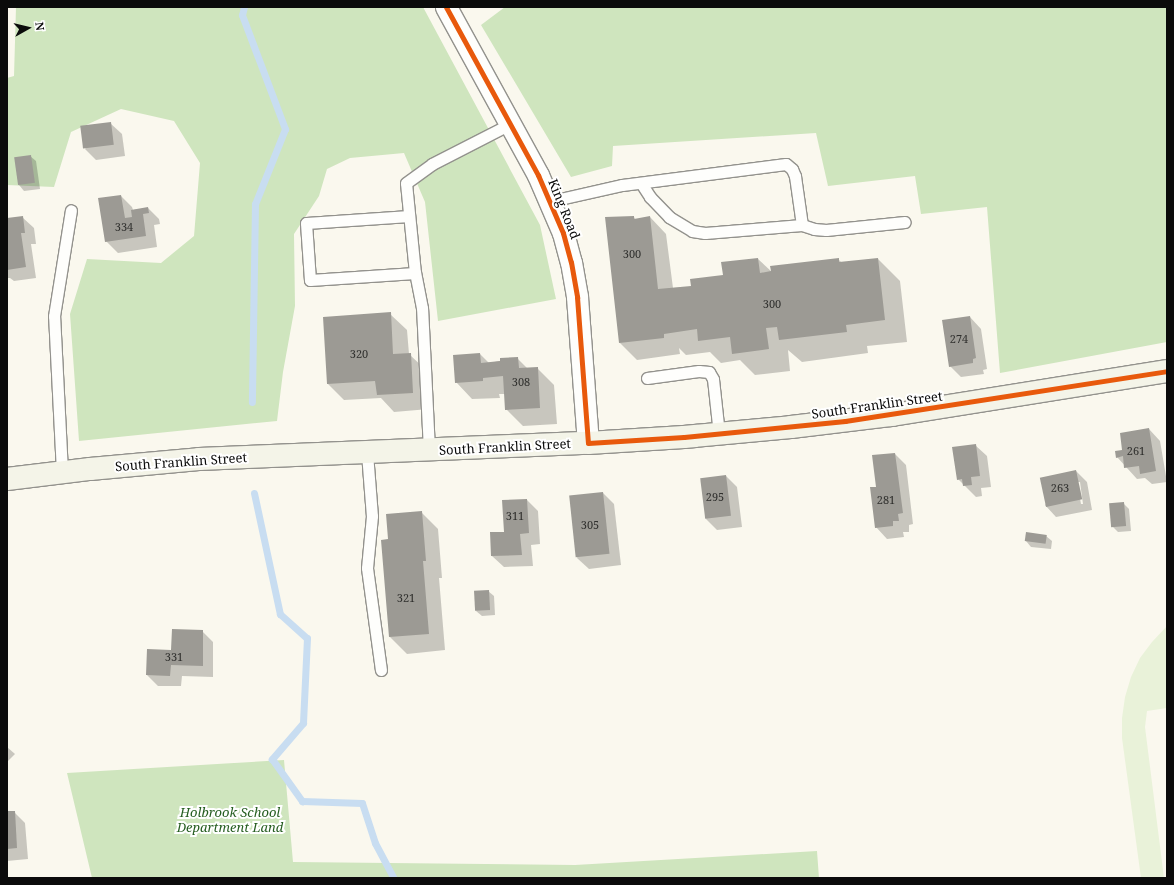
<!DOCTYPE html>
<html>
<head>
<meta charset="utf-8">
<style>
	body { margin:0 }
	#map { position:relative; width:1174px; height:885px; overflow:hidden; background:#faf8ee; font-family:"Noto Serif",serif }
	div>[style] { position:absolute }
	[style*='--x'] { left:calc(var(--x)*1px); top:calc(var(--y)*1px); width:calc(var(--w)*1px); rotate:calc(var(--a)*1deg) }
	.forest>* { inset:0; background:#cfe5be }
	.pitch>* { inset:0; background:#e9f2d9 }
	.shadow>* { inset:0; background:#0003 }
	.stream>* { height:7px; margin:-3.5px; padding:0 3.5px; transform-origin:3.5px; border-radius:3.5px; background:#c8ddf1 }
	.building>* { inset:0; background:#9c9a94; transform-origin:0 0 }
	.roads { filter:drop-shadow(1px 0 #93928d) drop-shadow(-1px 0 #93928d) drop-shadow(0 1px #93928d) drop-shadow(0 -1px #93928d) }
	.service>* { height:11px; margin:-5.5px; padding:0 5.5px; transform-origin:5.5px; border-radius:5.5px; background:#fefefc }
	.minor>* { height:21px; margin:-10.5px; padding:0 10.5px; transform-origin:10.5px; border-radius:10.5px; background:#fefefc }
	.secondary>* { height:22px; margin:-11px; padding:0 11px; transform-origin:11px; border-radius:11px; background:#f4f4e8 }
	.cycleway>* { height:5px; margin:-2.5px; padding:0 2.5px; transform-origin:2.5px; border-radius:2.5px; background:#e8590c }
	span { translate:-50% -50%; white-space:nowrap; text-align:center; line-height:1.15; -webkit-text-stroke:4px #fff; paint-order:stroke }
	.number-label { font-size:11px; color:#2f2f2d }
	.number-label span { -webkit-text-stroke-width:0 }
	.street-label { font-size:13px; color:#0b0b0b }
	.park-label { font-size:13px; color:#255d20; font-style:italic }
	.frame { position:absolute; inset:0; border:8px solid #0b0b0b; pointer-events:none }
	.north { position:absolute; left:8px; top:8px; width:40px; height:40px; -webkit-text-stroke:3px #fff; paint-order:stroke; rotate:82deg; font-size:11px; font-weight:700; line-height:16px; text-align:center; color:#0b0b0b }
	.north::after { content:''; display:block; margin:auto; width:14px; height:18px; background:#0b0b0b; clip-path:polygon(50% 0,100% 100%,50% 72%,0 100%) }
</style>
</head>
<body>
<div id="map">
	<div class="forest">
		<div style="clip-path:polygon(16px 7px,423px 7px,540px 225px,556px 299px,438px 321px,425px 202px,404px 153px,350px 158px,327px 169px,319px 196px,294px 234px,295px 306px,283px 372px,277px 421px,79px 441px,70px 314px,87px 259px,161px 263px,194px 236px,200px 163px,174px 121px,121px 109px,71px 132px,54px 187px,7px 185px,7px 78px,14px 76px)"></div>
		<div style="clip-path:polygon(505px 7px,1167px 7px,1167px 342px,1000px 373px,987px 207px,921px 214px,915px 176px,828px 186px,816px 133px,613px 146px,612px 166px,571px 177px,481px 25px)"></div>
		<div style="clip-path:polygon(284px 760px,293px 862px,575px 865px,817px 851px,819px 878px,92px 878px,67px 773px)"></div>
	</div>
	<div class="pitch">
		<div style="clip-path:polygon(1167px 626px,1167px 708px,1147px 711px,1145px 727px,1164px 878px,1141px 878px,1122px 738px,1122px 718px,1125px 697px,1131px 677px,1140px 658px,1152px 642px)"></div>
	</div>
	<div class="shadow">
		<div style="clip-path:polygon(110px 123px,122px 134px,125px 156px,96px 160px,85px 149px)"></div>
		<div style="clip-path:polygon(30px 156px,36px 161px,40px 189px,24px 191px,19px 185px)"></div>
		<div style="clip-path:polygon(121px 196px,132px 207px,133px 210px,148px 208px,159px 219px,160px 224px,154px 225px,157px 247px,118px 253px,106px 241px)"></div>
		<div style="clip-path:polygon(22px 217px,34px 228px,36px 244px,31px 244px,36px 278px,14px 281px,10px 278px,7px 278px,7px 219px)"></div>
		<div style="clip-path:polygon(634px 217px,636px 220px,650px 217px,666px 234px,673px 288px,692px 287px,724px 276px,723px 263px,758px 259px,772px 272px,838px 259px,842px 263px,878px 259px,900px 281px,907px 342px,867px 346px,868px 353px,802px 362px,788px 350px,790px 371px,755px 375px,740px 360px,721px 363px,710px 352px,686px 355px,679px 348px,680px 354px,637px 360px,620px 343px)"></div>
		<div style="clip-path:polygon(390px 314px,407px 330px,409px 354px,427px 371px,429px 409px,394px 412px,381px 398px,344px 400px,328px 384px)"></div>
		<div style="clip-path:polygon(970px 317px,981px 329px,987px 369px,983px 370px,984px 374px,961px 377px,950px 366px)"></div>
		<div style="clip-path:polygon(480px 354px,489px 363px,517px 358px,528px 369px,537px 368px,554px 385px,557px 424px,523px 426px,506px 409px,505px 394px,499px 394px,500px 398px,472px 399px,456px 382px)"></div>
		<div style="clip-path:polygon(1149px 429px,1160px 441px,1167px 482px,1152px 484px,1145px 478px,1137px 479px,1117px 457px)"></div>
		<div style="clip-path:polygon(975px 445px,987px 456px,991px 487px,981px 488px,982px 496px,976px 497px,958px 479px)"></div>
		<div style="clip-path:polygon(895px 454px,906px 465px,913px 524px,909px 525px,909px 532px,903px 532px,904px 537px,887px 539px,876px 527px,877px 488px)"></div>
		<div style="clip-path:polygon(evenodd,1076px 471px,1087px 482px,1092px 510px,1056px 517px,1045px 505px,1076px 471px,1077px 482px,1080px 482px,1083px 504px,1081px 504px,1077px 482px)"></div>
		<div style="clip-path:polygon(726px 476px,737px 487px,742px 527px,717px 530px,706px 519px)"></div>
		<div style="clip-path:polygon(603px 493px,614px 504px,621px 565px,589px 569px,577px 558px)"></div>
		<div style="clip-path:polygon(527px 500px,538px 511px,540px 544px,531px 545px,533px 566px,504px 567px,492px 556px)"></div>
		<div style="clip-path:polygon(1123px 503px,1129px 509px,1131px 531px,1118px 532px,1113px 527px,1111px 505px)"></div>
		<div style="clip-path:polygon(421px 512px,438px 529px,442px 578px,439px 578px,445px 650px,407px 654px,390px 637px,389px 540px)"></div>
		<div style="clip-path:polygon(1046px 536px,1052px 541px,1051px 549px,1031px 547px,1026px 541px)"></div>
		<div style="clip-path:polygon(488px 591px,494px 596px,495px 615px,482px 616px,476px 611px)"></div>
		<div style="clip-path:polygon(202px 631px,213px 642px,213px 677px,182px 676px,181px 686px,158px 686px,147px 675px,172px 651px)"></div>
		<div style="clip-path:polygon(7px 747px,15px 754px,7px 762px)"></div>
		<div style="clip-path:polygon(7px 812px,14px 812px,25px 823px,28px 859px,7px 861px)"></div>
	</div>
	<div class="stream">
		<div style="--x:244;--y:7;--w:8;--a:104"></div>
		<div style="--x:242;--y:15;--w:122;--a:69.3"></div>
		<div style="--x:285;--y:129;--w:81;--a:111.8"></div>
		<div style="--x:255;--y:204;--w:198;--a:90.9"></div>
		<div style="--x:254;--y:493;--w:124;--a:77.9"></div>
		<div style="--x:280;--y:614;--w:36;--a:42"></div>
		<div style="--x:307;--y:638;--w:85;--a:92.7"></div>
		<div style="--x:303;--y:723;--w:48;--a:130.7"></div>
		<div style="--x:272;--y:759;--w:52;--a:54.5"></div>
		<div style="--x:302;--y:801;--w:60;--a:1.9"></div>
		<div style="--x:362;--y:803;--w:42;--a:72"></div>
		<div style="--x:375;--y:843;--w:40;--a:62"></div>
	</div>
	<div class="building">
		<div style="left:111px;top:122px;width:23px;height:31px;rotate:83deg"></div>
		<div style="left:31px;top:155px;width:28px;height:17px;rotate:82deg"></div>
		<div style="clip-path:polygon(121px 195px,125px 218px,132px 217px,131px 210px,148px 207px,149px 213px,143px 214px,146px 236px,105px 242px,98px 198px)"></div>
		<div style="clip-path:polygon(23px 216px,25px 233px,21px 233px,26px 267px,7px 270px,7px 218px)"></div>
		<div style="clip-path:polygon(634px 216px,634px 219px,650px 216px,658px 289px,691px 286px,690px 279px,723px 275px,721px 262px,758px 258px,760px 273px,771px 271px,770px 266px,839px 258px,839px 262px,878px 258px,885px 320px,846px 325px,847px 332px,779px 340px,777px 327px,766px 328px,769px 349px,732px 354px,730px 337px,698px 341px,697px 329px,664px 334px,664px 338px,619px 343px,605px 217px)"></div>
		<div style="clip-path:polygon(391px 312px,393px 354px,411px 353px,413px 393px,377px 395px,375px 381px,327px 384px,323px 317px)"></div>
		<div style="clip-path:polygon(970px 316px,976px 358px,973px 359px,973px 363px,949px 367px,942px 320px)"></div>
		<div style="clip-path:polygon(480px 353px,481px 363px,500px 361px,500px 358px,518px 357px,519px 368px,538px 367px,540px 408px,505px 410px,503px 376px,483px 378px,483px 381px,455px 383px,453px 355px)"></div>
		<div style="clip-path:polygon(1149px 428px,1156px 471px,1140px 474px,1139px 466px,1124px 468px,1123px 456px,1116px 458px,1115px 451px,1122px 450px,1120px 433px)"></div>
		<div style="clip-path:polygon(976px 444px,980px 476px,971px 477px,972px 485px,963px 486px,962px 479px,957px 480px,952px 447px)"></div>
		<div style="clip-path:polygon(895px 453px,903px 513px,898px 514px,899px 521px,893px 521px,893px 526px,875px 528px,870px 487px,876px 487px,872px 455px)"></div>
		<div style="left:1076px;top:470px;width:30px;height:37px;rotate:78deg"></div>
		<div style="left:726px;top:475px;width:41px;height:26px;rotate:83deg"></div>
		<div style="left:603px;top:492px;width:62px;height:34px;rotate:84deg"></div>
		<div style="clip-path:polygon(527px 499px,529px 533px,520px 534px,522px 555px,491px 556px,490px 532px,504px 532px,502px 500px)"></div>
		<div style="left:1124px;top:502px;width:24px;height:15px;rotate:85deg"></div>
		<div style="clip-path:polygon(422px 511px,426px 561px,423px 561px,429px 634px,389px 637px,381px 540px,388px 539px,386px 514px)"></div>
		<div style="left:1026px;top:532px;width:21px;height:9px;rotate:8deg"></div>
		<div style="left:489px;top:590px;width:20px;height:15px;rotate:87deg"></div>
		<div style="clip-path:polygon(172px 629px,203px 630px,203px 666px,171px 665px,170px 676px,146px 675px,147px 649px,171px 650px)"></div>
		<div style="clip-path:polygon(7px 811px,15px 811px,17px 848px,7px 849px)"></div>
	</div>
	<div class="roads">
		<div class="service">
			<div style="--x:641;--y:183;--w:17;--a:57"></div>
			<div style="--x:650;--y:197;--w:28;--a:46"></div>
			<div style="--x:669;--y:217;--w:27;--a:31"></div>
			<div style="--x:692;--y:231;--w:13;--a:9"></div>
			<div style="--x:705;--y:233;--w:97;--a:-4.7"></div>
			<div style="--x:802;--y:225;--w:13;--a:18"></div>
			<div style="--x:814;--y:229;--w:12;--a:5"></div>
			<div style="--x:826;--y:230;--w:79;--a:-5.8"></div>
			<div style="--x:551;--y:201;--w:73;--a:-12.7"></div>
			<div style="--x:622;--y:185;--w:165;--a:-7.3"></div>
			<div style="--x:786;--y:164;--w:8;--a:40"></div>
			<div style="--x:792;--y:169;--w:8;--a:67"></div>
			<div style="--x:795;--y:176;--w:49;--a:81.9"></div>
			<div style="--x:409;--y:216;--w:103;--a:176.1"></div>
			<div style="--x:306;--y:223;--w:57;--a:86"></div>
			<div style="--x:310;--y:280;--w:105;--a:-3.8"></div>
			<div style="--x:647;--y:378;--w:52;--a:-7.7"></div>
			<div style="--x:699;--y:371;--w:10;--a:6"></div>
			<div style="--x:709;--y:372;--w:8;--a:60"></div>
			<div style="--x:713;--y:379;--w:55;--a:83.8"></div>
			<div style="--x:429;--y:450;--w:142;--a:-92.8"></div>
			<div style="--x:422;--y:308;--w:36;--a:-101"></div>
			<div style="--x:415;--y:273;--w:90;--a:-95.7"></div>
			<div style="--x:406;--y:183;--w:32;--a:-36"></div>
			<div style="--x:432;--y:164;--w:88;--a:-27.1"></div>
			<div style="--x:367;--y:453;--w:63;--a:85.5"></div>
			<div style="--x:372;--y:516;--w:52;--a:95.5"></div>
			<div style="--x:367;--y:568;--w:103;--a:82.2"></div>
			<div style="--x:62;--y:472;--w:156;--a:-92.9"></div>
			<div style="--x:54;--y:316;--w:107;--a:-80.9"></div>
		</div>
		<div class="minor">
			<div style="--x:446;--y:7;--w:192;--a:61.3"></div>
			<div style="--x:538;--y:175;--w:63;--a:66.7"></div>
			<div style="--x:563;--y:233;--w:30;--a:75"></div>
			<div style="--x:571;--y:262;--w:36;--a:80"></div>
			<div style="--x:577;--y:297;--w:146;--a:85.7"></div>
		</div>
		<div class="secondary">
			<div style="--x:7;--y:479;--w:84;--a:-6.9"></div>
			<div style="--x:90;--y:469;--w:109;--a:-5.2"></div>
			<div style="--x:199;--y:459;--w:389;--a:-2.4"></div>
			<div style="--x:588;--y:443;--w:96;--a:-3.6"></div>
			<div style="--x:684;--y:437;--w:107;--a:-5.3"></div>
			<div style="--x:791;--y:427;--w:102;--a:-6.8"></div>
			<div style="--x:892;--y:415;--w:278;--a:-9.1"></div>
		</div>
	</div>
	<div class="cycleway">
		<div style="--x:446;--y:7;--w:192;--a:61.3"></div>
		<div style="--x:538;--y:175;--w:63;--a:66.7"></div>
		<div style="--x:563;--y:233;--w:30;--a:75"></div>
		<div style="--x:571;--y:262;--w:36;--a:80"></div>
		<div style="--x:577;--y:297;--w:146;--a:85.7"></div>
		<div style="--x:588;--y:443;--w:96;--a:-3.6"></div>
		<div style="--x:684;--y:437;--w:162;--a:-5.7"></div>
		<div style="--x:845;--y:421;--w:326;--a:-8.8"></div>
	</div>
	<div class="number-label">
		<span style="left:124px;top:227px">334</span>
		<span style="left:632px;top:254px">300</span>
		<span style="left:772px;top:304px">300</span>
		<span style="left:959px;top:339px">274</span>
		<span style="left:359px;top:354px">320</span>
		<span style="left:521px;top:382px">308</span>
		<span style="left:1136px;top:451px">261</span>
		<span style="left:1060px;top:488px">263</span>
		<span style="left:715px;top:497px">295</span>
		<span style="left:886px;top:500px">281</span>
		<span style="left:515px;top:516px">311</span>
		<span style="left:590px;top:525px">305</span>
		<span style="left:406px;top:598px">321</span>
		<span style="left:174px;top:657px">331</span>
	</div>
	<div class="street-label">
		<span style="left:564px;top:209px;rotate:68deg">King Road</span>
		<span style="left:877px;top:405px;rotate:-8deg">South Franklin Street</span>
		<span style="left:505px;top:447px;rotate:-3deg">South Franklin Street</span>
		<span style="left:181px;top:462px;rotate:-4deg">South Franklin Street</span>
	</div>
	<div class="park-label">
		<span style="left:230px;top:820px">Holbrook School<br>Department Land</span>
	</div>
	<div class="frame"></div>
	<div class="north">N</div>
</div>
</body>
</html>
